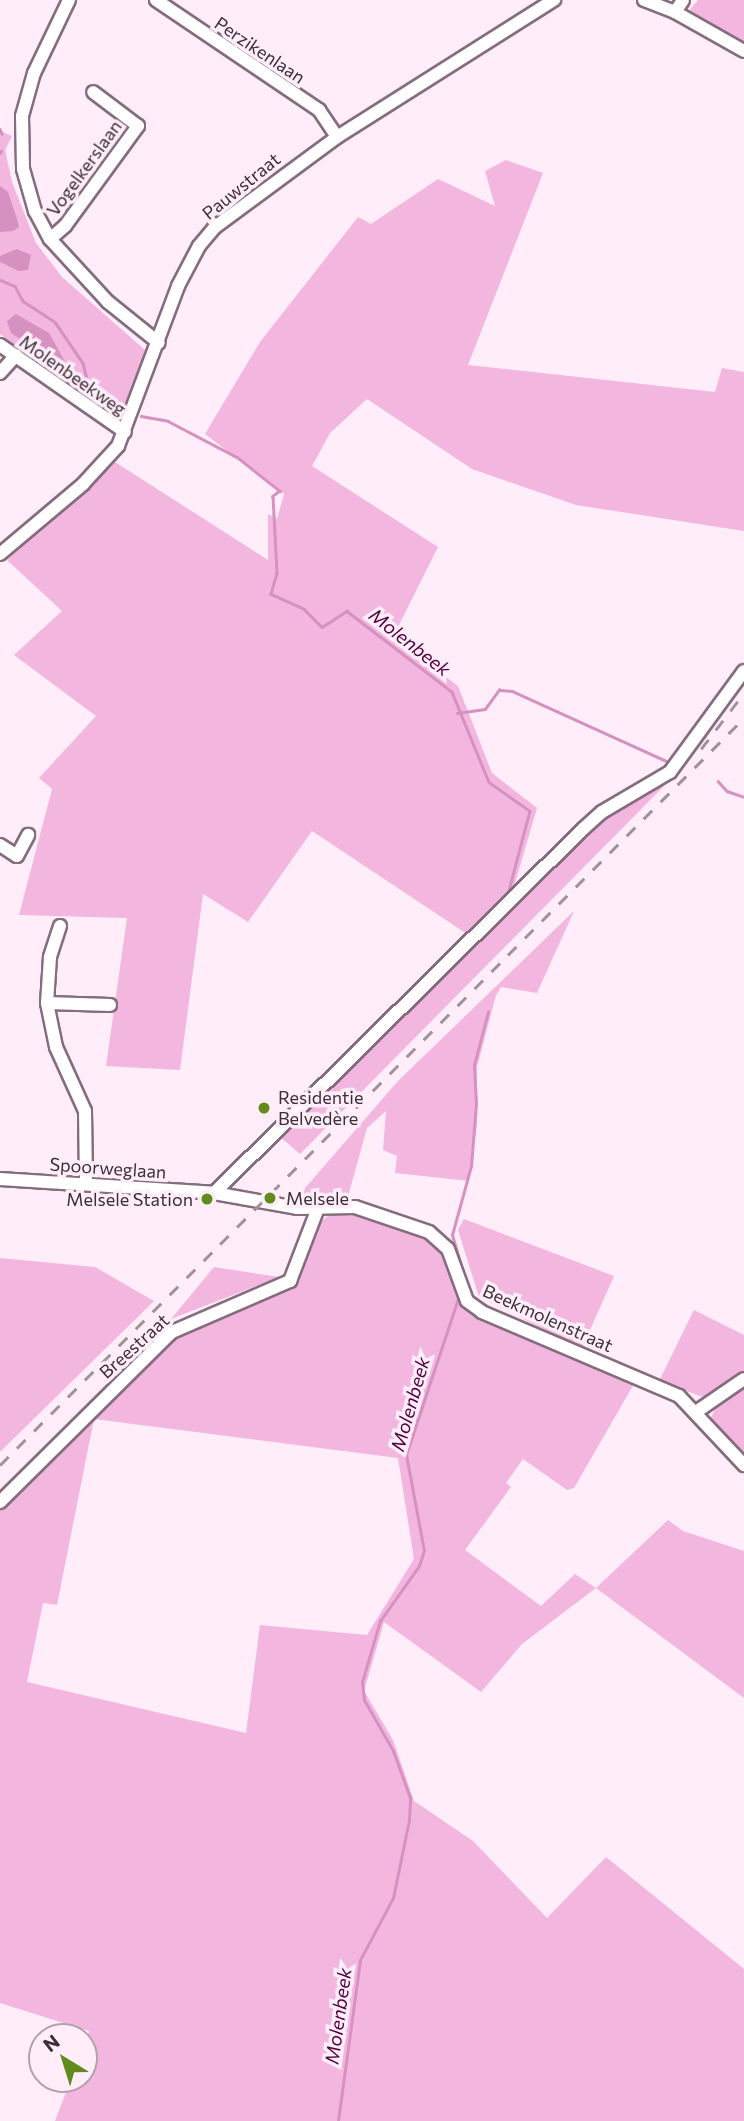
<!DOCTYPE html>
<html>
<head>
<meta charset="utf-8">
<style>
	body { margin:0 }
	#map { position:relative; width:744px; height:2121px; overflow:hidden; background:#ffeef9; font-family:Commissioner,sans-serif }
	div>[style] { position:absolute }
	[style*='--x'] { left:calc(var(--x)*1px); top:calc(var(--y)*1px); width:calc(var(--w)*1px); rotate:calc(var(--a)*1deg) }
	.green>* { inset:0; background:#f3b6df }
	.water>* { inset:0; background:#d691c0 }
	.stream>* { height:2.5px; margin:-1.25px; padding:0 1.25px; transform-origin:1.25px; border-radius:1.25px; background:#d691c0 }
	.roads { filter:drop-shadow(2px 0 #856d7d) drop-shadow(-2px 0 #856d7d) drop-shadow(0 2px #856d7d) drop-shadow(0 -2px #856d7d) }
	.minor>* { height:12px; margin:-6px; padding:0 6px; transform-origin:6px; border-radius:6px; background:#fff }
	.rail>* { height:2.5px; margin-top:-1.25px; transform-origin:0; background:repeating-linear-gradient(90deg,#a0929b 0 12px,transparent 0 24px) }
	.dots>* { width:19px; height:19px; translate:-50% -50%; box-sizing:border-box; border:4px solid #ffeef9; border-radius:50% }
	span { translate:-50% -50%; white-space:nowrap; text-align:center; line-height:1.15; -webkit-text-stroke:7px #ffeef9; paint-order:stroke }
	.street-label { font-size:18px; color:#3b3037 }
	.poi-label { font-size:18px; color:#3b3037 }
	.left { translate:0 -50%; text-align:left }
	.right { translate:-100% -50%; text-align:right }
	.water-label { font-size:19px; color:#520041; font-style:italic }
	.north { position:absolute; left:28px; top:2023px; width:70px; height:70px; box-sizing:border-box; background:#ffeef9; border:2px solid #b1a2ab; border-radius:50%; rotate:322deg; font-size:19px; font-weight:700; line-height:28px; text-align:center; color:#3b3037 }
	.north::after { content:''; display:block; margin:auto; width:24px; height:32px; background:#618b1a; clip-path:polygon(50% 0,100% 100%,50% 72%,0 100%) }
</style>
</head>
<body>
<div id="map">
	<div class="green">
		<div style="clip-path:polygon(698px 0,744px 0,744px 44px,689px 11px)"></div>
		<div style="clip-path:polygon(0 131px,12px 136px,5px 150px,12px 182px,36px 243px,62px 277px,145px 350px,121px 421px,0 334px)"></div>
		<div style="clip-path:polygon(506px 160px,543px 173px,468px 365px,715px 392px,722px 368px,744px 372px,744px 531px,576px 505px,472px 469px,367px 399px,330px 433px,312px 466px,438px 547px,393px 637px,458px 686px,492px 773px,537px 808px,511px 897px,478px 930px,472px 926px,467px 934px,312px 831px,248px 922px,203px 894px,180px 1070px,106px 1066px,127px 918px,19px 915px,52px 789px,39px 778px,96px 716px,14px 655px,62px 611px,7px 560px,115px 462px,268px 560px,268px 514px,277px 519px,284px 494px,205px 434px,260px 342px,358px 217px,371px 224px,438px 179px,495px 206px,485px 171px)"></div>
		<div style="clip-path:polygon(666px 784px,300px 1154px,278px 1135px,587px 833px,611px 811px)"></div>
		<div style="clip-path:polygon(574px 911px,537px 993px,501px 987px,496px 995px,477px 1067px,477px 1124px,469px 1181px,395px 1173px,397px 1156px,383px 1150px,386px 1111px,367px 1128px,347px 1200px,301px 1202px,305px 1188px,398px 1081px)"></div>
		<div style="clip-path:polygon(evenodd,370px 1214px,432px 1240px,447px 1262px,460px 1305px,476px 1315px,635px 1382px,574px 1488px,567px 1490px,523px 1459px,506px 1483px,511px 1487px,465px 1550px,541px 1606px,575px 1574px,596px 1588px,668px 1520px,683px 1531px,744px 1551px,744px 1698px,596px 1588px,522px 1644px,481px 1692px,384px 1622px,364px 1691px,393px 1740px,414px 1801px,473px 1841px,547px 1918px,606px 1857px,744px 1969px,744px 2121px,55px 2121px,71px 2079px,84px 2079px,84px 2044px,89px 2031px,0 2003px,0 1508px,183px 1329px,290px 1289px,299px 1279px,319px 1223px,329px 1215px,370px 1214px,94px 1419px,398px 1458px,414px 1559px,367px 1635px,260px 1625px,246px 1733px,27px 1682px,43px 1603px,57px 1605px,94px 1419px)"></div>
		<div style="clip-path:polygon(464px 1219px,614px 1276px,582px 1348px,479px 1297px,458px 1230px)"></div>
		<div style="clip-path:polygon(0 1258px,95px 1267px,154px 1301px,0 1452px)"></div>
		<div style="clip-path:polygon(214px 1267px,279px 1277px,171px 1319px)"></div>
		<div style="clip-path:polygon(694px 1310px,744px 1335px,744px 1376px,711px 1400px,659px 1381px)"></div>
		<div style="clip-path:polygon(744px 1388px,744px 1457px,710px 1420px,715px 1409px)"></div>
	</div>
	<div class="water">
		<div style="clip-path:polygon(0 186px,8px 192px,17px 219px,19px 227px,13px 231px,0 232px)"></div>
		<div style="clip-path:polygon(17px 249px,31px 255px,28px 270px,19px 271px,0 262px,0 256px)"></div>
		<div style="clip-path:polygon(16px 314px,49px 333px,72px 374px,11px 333px,7px 321px)"></div>
	</div>
	<div class="stream">
		<div style="--x:0;--y:129;--w:5;--a:68"></div>
		<div style="--x:0;--y:153;--w:2;--a:-63"></div>
		<div style="--x:0;--y:280;--w:16;--a:22"></div>
		<div style="--x:15;--y:286;--w:17;--a:62"></div>
		<div style="--x:23;--y:301;--w:38;--a:33"></div>
		<div style="--x:55;--y:322;--w:50;--a:55.7"></div>
		<div style="--x:83;--y:363;--w:16;--a:76"></div>
		<div style="--x:87;--y:379;--w:27;--a:48"></div>
		<div style="--x:105;--y:399;--w:20;--a:27"></div>
		<div style="--x:141;--y:416;--w:27;--a:10"></div>
		<div style="--x:168;--y:421;--w:78;--a:27.6"></div>
		<div style="--x:237;--y:457;--w:55;--a:38.3"></div>
		<div style="--x:280;--y:491;--w:9;--a:144"></div>
		<div style="--x:273;--y:496;--w:77;--a:87"></div>
		<div style="--x:277;--y:573;--w:22;--a:106"></div>
		<div style="--x:271;--y:594;--w:36;--a:24"></div>
		<div style="--x:304;--y:609;--w:25;--a:45"></div>
		<div style="--x:322;--y:627;--w:30;--a:-33"></div>
		<div style="--x:347;--y:611;--w:133;--a:37.6"></div>
		<div style="--x:452;--y:692;--w:97;--a:67.7"></div>
		<div style="--x:489;--y:782;--w:50;--a:35.3"></div>
		<div style="--x:530;--y:811;--w:90;--a:104.8"></div>
		<div style="--x:457;--y:713;--w:28;--a:-8"></div>
		<div style="--x:485;--y:709;--w:24;--a:-54"></div>
		<div style="--x:499;--y:690;--w:13;--a:4"></div>
		<div style="--x:512;--y:691;--w:175;--a:24.4"></div>
		<div style="--x:718;--y:781;--w:13;--a:48"></div>
		<div style="--x:727;--y:791;--w:18;--a:19"></div>
		<div style="--x:469;--y:1293;--w:60;--a:-106.3"></div>
		<div style="--x:452;--y:1235;--w:72;--a:-74.6"></div>
		<div style="--x:471;--y:1166;--w:62;--a:-85.4"></div>
		<div style="--x:476;--y:1104;--w:39;--a:-93"></div>
		<div style="--x:474;--y:1065;--w:55;--a:-75.2"></div>
		<div style="--x:338;--y:2121;--w:162;--a:-82.2"></div>
		<div style="--x:360;--y:1960;--w:70;--a:-62"></div>
		<div style="--x:393;--y:1898;--w:80;--a:-78.4"></div>
		<div style="--x:409;--y:1820;--w:22;--a:-87"></div>
		<div style="--x:410;--y:1798;--w:50;--a:-109.9"></div>
		<div style="--x:393;--y:1751;--w:59;--a:-119.6"></div>
		<div style="--x:364;--y:1700;--w:18;--a:-96"></div>
		<div style="--x:362;--y:1682;--w:64;--a:-73.6"></div>
		<div style="--x:380;--y:1621;--w:67;--a:-54.7"></div>
		<div style="--x:419;--y:1566;--w:16;--a:-72"></div>
		<div style="--x:424;--y:1551;--w:98;--a:-100.6"></div>
		<div style="--x:406;--y:1455;--w:168;--a:-71.6"></div>
	</div>
	<div class="roads">
		<div class="minor">
			<div style="--x:69;--y:0;--w:81;--a:115.6"></div>
			<div style="--x:34;--y:73;--w:45;--a:105.6"></div>
			<div style="--x:22;--y:116;--w:53;--a:88.9"></div>
			<div style="--x:23;--y:169;--w:44;--a:74.1"></div>
			<div style="--x:35;--y:211;--w:32;--a:62"></div>
			<div style="--x:50;--y:239;--w:86;--a:47.4"></div>
			<div style="--x:108;--y:302;--w:65;--a:38.8"></div>
			<div style="--x:156;--y:0;--w:197;--a:34"></div>
			<div style="--x:319;--y:110;--w:32;--a:56"></div>
			<div style="--x:644;--y:0;--w:33;--a:21"></div>
			<div style="--x:675;--y:12;--w:79;--a:29.5"></div>
			<div style="--x:675;--y:12;--w:14;--a:-56"></div>
			<div style="--x:50;--y:239;--w:20;--a:-41"></div>
			<div style="--x:65;--y:226;--w:124;--a:-53.9"></div>
			<div style="--x:138;--y:126;--w:56;--a:-142.9"></div>
			<div style="--x:0;--y:345;--w:152;--a:34.8"></div>
			<div style="--x:0;--y:373;--w:24;--a:-48"></div>
			<div style="--x:0;--y:554;--w:109;--a:-40.1"></div>
			<div style="--x:83;--y:484;--w:52;--a:-47.4"></div>
			<div style="--x:118;--y:446;--w:171;--a:-69.4"></div>
			<div style="--x:178;--y:286;--w:45;--a:-62.3"></div>
			<div style="--x:199;--y:246;--w:25;--a:-50"></div>
			<div style="--x:215;--y:227;--w:152;--a:-36.4"></div>
			<div style="--x:337;--y:137;--w:257;--a:-32.3"></div>
			<div style="--x:0;--y:845;--w:20;--a:33"></div>
			<div style="--x:17;--y:856;--w:24;--a:-62"></div>
			<div style="--x:60;--y:926;--w:33;--a:108"></div>
			<div style="--x:50;--y:957;--w:46;--a:93.7"></div>
			<div style="--x:47;--y:1003;--w:45;--a:78.4"></div>
			<div style="--x:56;--y:1047;--w:70;--a:65.6"></div>
			<div style="--x:85;--y:1111;--w:73;--a:89.2"></div>
			<div style="--x:47;--y:1003;--w:63;--a:1.8"></div>
			<div style="--x:0;--y:1179;--w:214;--a:3.7"></div>
			<div style="--x:214;--y:1193;--w:84;--a:10.2"></div>
			<div style="--x:297;--y:1208;--w:58;--a:-1"></div>
			<div style="--x:355;--y:1207;--w:78;--a:18.7"></div>
			<div style="--x:429;--y:1232;--w:25;--a:42"></div>
			<div style="--x:448;--y:1249;--w:55;--a:69.9"></div>
			<div style="--x:467;--y:1301;--w:19;--a:36"></div>
			<div style="--x:482;--y:1312;--w:214;--a:23.1"></div>
			<div style="--x:679;--y:1396;--w:95;--a:46.7"></div>
			<div style="--x:214;--y:1193;--w:518;--a:-44.61"></div>
			<div style="--x:583;--y:829;--w:25;--a:-42"></div>
			<div style="--x:602;--y:812;--w:79;--a:-30.5"></div>
			<div style="--x:670;--y:772;--w:125;--a:-53.8"></div>
			<div style="--x:696;--y:1412;--w:58;--a:-34.5"></div>
			<div style="--x:0;--y:1502;--w:242;--a:-44.7"></div>
			<div style="--x:172;--y:1332;--w:129;--a:-23.4"></div>
			<div style="--x:290;--y:1281;--w:78;--a:-69"></div>
		</div>
	</div>
	<div class="rail">
		<div style="--x:701;--y:749;--w:71;--a:-52.5"></div>
		<div style="--x:0;--y:1465;--w:1054;--a:-45.12"></div>
	</div>
	<div class="dots">
		<div style="left:264px;top:1108px;background:#618b1a"></div>
		<div style="left:270px;top:1198px;background:#618b1a"></div>
		<div style="left:207px;top:1199px;background:#618b1a"></div>
	</div>
	<div class="street-label">
		<span style="left:260px;top:50px;rotate:34deg">Perzikenlaan</span>
		<span style="left:84px;top:168px;rotate:-54deg">Vogelkerslaan</span>
		<span style="left:241px;top:186px;rotate:-39deg">Pauwstraat</span>
		<span style="left:73px;top:375px;rotate:35deg">Molenbeekweg</span>
		<span style="left:108px;top:1168px;rotate:4deg">Spoorweglaan</span>
		<span style="left:548px;top:1318px;rotate:24deg">Beekmolenstraat</span>
		<span style="left:134px;top:1346px;rotate:-42deg">Breestraat</span>
	</div>
	<div class="poi-label">
		<span class="left" style="left:278px;top:1108px">Residentie<br>Belvedère</span>
		<span class="left" style="left:286px;top:1198px">Melsele</span>
		<span class="right" style="left:193px;top:1199px">Melsele Station</span>
	</div>
	<div class="water-label">
		<span style="left:410px;top:642px;rotate:38deg">Molenbeek</span>
		<span style="left:410px;top:1404px;rotate:-74deg">Molenbeek</span>
		<span style="left:338px;top:2016px;rotate:-82deg">Molenbeek</span>
	</div>
	<div class="north">N</div>
</div>
</body>
</html>
